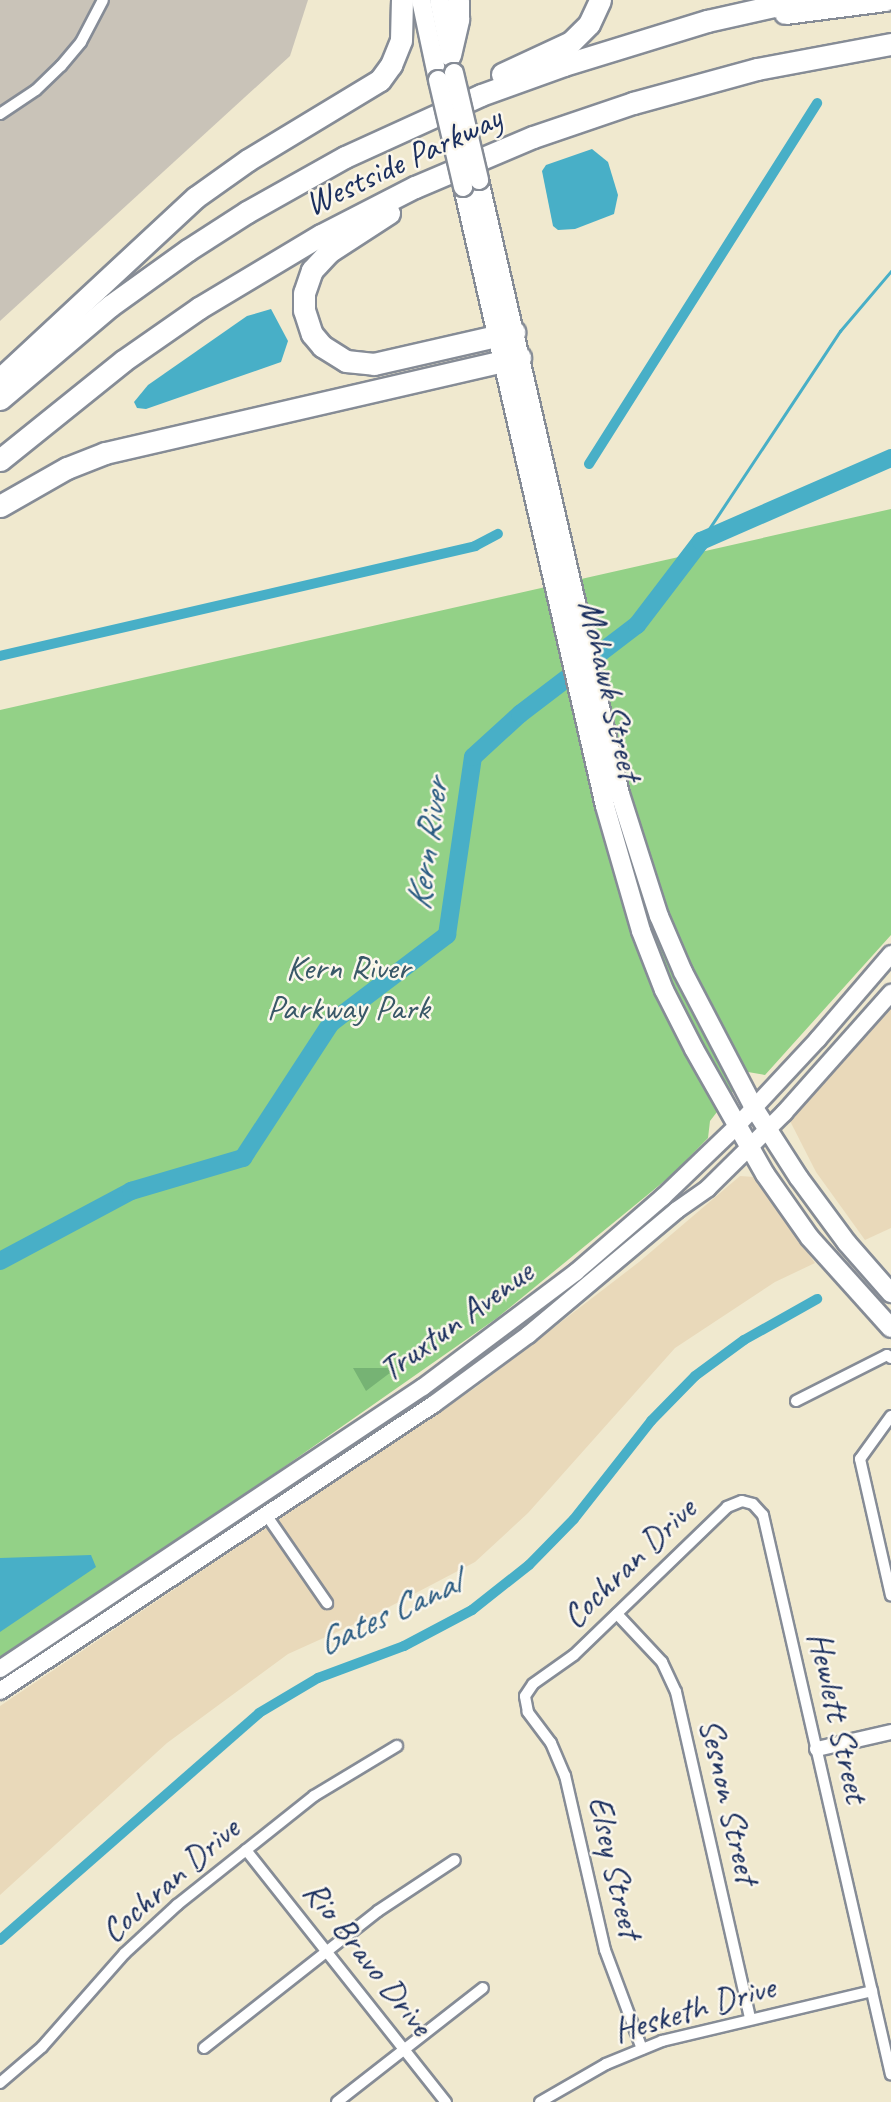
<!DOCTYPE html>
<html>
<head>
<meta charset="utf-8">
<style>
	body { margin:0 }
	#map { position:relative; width:891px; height:2102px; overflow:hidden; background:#f0e9cf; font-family:Caveat,sans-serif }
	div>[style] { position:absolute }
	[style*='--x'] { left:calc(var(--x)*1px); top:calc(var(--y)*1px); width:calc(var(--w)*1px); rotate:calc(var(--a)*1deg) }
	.built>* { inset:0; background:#e9d9ba }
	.industrial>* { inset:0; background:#c9c3b8 }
	.green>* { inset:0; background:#93d187 }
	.forest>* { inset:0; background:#76b374 }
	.water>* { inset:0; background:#48afc7 }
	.stream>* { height:2.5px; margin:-1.25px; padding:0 1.25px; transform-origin:1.25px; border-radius:1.25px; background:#48afc7 }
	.canal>* { height:10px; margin:-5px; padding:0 5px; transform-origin:5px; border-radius:5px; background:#48afc7 }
	.river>* { height:18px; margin:-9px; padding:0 9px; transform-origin:9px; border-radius:9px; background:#48afc7 }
	.roads { filter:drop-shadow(2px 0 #868c96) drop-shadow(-2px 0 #868c96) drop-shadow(0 2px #868c96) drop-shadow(0 -2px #868c96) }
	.minor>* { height:10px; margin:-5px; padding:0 5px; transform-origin:5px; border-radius:5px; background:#fff }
	.tertiary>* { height:14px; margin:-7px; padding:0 7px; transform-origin:7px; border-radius:7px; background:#fff }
	.secondary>* { height:16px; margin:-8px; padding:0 8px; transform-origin:8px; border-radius:8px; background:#fff }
	.primary>* { height:18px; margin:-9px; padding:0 9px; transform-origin:9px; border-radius:9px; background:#fff }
	.motorway>* { height:21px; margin:-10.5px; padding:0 10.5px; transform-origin:10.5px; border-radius:10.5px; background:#fff }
	.bridges { filter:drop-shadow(2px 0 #868c96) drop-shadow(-2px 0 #868c96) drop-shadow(0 2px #868c96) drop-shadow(0 -2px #868c96) }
	.primary-bridge>* { height:18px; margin:-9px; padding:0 9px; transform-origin:9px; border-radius:9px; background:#fff }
	span { translate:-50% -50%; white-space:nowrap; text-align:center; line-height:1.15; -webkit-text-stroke:5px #fbf7ec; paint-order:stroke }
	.street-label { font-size:35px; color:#1b2f5e }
	.park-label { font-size:35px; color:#395868 }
	.water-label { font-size:37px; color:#2b5c83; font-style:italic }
</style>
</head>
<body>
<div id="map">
	<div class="built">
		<div style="clip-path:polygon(891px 1003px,891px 1228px,865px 1240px,816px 1172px,789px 1119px)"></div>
		<div style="clip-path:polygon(740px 1176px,754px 1177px,815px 1263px,775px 1282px,675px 1348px,528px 1513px,475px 1562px,370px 1617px,288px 1654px,167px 1743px,0 1895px,0 1706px,475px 1388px,639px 1262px)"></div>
	</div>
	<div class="industrial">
		<div style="clip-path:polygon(0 0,308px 0,290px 56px,0 321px)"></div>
	</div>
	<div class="green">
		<div style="clip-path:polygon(891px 509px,891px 935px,765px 1075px,748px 1072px,710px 1121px,708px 1138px,673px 1174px,497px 1318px,211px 1518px,0 1658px,0 710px)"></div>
	</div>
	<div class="forest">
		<div style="clip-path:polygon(399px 1366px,366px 1391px,353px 1368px,391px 1368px)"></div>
	</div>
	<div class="water">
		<div style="clip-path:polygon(592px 149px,608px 162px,618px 195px,614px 214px,575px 229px,558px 230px,553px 226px,542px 171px,546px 165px)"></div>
		<div style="clip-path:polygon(271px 309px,288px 341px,281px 362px,146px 409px,137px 408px,134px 402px,148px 385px,247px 316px)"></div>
		<div style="clip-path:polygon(91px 1555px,96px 1567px,0 1632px,0 1558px)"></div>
	</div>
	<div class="stream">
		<div style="--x:701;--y:541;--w:252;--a:-56.5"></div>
		<div style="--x:840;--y:331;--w:79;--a:-49.6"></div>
	</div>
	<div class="canal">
		<div style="--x:589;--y:464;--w:427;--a:-57.7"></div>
		<div style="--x:0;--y:656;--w:488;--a:-13"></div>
		<div style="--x:475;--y:546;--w:26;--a:-28"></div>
		<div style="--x:0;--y:1940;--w:344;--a:-41.2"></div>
		<div style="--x:259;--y:1713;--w:69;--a:-30.7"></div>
		<div style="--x:318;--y:1678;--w:92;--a:-20.4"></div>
		<div style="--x:404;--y:1646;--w:77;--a:-27.9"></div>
		<div style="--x:472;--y:1610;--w:73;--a:-38.3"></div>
		<div style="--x:529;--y:1565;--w:64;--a:-45.6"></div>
		<div style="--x:574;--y:1519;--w:125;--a:-51.8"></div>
		<div style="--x:651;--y:1421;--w:63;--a:-45.6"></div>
		<div style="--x:695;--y:1376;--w:61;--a:-36.3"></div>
		<div style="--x:744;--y:1340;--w:84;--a:-29.3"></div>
	</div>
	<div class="river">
		<div style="--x:0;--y:1261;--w:149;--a:-28.1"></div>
		<div style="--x:131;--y:1191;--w:117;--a:-16.4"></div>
		<div style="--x:243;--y:1158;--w:161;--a:-56.9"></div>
		<div style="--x:331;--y:1023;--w:146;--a:-37.2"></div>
		<div style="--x:447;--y:935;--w:180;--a:-81.7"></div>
		<div style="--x:473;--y:757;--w:64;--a:-42.5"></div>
		<div style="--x:520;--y:714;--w:147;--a:-37.3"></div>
		<div style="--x:637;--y:625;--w:106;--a:-52.7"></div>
		<div style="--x:701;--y:541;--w:207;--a:-23.6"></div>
	</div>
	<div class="roads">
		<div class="minor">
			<div style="--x:0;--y:114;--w:43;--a:-33.7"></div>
			<div style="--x:36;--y:90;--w:35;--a:-44"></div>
			<div style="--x:61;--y:66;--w:31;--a:-50"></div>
			<div style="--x:81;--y:42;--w:47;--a:-62.4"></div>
			<div style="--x:796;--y:1401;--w:102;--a:-26.8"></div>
			<div style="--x:887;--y:1355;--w:5;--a:37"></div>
			<div style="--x:891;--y:1416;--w:53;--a:125.8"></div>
			<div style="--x:860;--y:1459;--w:140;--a:77.2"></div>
			<div style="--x:267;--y:1516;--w:106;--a:55.4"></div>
			<div style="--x:617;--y:1614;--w:66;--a:46.8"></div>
			<div style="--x:662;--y:1662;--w:33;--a:65"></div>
			<div style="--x:676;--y:1692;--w:335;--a:77.2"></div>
			<div style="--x:246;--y:1850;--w:322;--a:51.6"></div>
			<div style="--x:204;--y:2048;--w:221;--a:-38.2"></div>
			<div style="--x:378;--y:1911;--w:92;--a:-33.5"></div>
			<div style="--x:642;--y:2049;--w:106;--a:-110.5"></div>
			<div style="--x:605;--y:1950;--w:179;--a:-102.9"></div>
			<div style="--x:565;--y:1776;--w:36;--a:-113"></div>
			<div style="--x:551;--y:1743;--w:39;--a:-127"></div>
			<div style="--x:528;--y:1712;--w:16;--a:-101"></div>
			<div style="--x:525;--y:1696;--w:14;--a:-56"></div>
			<div style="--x:533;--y:1684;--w:50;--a:-35.3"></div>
			<div style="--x:574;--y:1655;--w:213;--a:-44"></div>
			<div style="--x:727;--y:1507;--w:16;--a:-22"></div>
			<div style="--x:742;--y:1501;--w:11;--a:15"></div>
			<div style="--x:753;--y:1504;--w:15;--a:48"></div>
			<div style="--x:763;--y:1515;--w:574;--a:77.12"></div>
			<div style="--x:0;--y:2083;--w:55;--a:-40.6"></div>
			<div style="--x:42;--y:2047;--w:125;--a:-48.6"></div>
			<div style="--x:125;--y:1953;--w:71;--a:-42.7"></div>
			<div style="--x:177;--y:1905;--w:175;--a:-38.5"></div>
			<div style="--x:314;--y:1796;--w:97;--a:-31.1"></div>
			<div style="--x:337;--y:2102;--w:185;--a:-38"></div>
			<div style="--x:540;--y:2102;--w:76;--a:-29.9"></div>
			<div style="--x:606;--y:2064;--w:61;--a:-22.3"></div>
			<div style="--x:662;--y:2041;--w:216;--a:-13.4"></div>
		</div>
		<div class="tertiary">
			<div style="--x:817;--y:1749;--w:76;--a:-12.9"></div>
		</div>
		<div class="secondary">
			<div style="--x:0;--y:1669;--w:508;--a:-33.69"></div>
			<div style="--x:423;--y:1387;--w:191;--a:-36.9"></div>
			<div style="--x:576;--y:1272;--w:115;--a:-40.8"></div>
			<div style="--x:663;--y:1197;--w:101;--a:-43.8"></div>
			<div style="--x:736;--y:1127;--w:120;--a:-47"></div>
			<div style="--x:818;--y:1039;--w:112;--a:-49.3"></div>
			<div style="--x:0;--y:1691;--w:520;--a:-33.48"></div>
			<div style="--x:434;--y:1404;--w:117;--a:-36.3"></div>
			<div style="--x:528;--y:1335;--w:194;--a:-40"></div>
			<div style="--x:677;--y:1210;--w:38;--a:-35"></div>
			<div style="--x:708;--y:1188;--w:107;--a:-44.6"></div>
			<div style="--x:784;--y:1113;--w:161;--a:-48.3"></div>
		</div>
		<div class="primary">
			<div style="--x:421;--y:0;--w:82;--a:78"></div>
			<div style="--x:439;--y:0;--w:54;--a:78.3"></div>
			<div style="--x:479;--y:180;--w:630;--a:77.07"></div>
			<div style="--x:620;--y:794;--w:128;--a:72.3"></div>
			<div style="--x:659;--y:916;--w:61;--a:66.8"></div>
			<div style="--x:683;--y:972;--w:153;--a:62.4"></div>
			<div style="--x:754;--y:1108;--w:83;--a:57.3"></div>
			<div style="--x:799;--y:1178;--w:81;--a:53.6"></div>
			<div style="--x:847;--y:1243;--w:67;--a:48.7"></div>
			<div style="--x:463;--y:187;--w:635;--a:77.08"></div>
			<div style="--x:605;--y:806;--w:130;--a:73.9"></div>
			<div style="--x:641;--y:931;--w:63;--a:68.7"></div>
			<div style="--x:664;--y:990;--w:66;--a:63"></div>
			<div style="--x:694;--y:1049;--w:144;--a:60.4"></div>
			<div style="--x:765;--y:1174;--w:78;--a:54.9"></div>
			<div style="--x:810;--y:1238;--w:121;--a:48"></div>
		</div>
		<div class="motorway">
			<div style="--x:785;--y:13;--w:101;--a:-7.4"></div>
			<div style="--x:450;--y:55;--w:37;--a:-77"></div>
			<div style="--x:458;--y:19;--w:19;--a:-90"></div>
			<div style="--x:502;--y:74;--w:76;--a:-24.9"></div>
			<div style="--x:571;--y:42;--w:25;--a:-45"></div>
			<div style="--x:589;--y:24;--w:26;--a:-65"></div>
			<div style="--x:389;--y:213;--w:72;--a:147"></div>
			<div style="--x:329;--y:252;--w:25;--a:133"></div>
			<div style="--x:312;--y:270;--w:24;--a:109"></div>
			<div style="--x:304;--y:293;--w:17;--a:90"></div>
			<div style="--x:304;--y:310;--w:25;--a:72"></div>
			<div style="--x:312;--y:334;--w:16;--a:50"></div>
			<div style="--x:322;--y:346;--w:28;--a:32"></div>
			<div style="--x:346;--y:361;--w:28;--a:6"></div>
			<div style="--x:374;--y:364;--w:144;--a:-12.9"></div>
			<div style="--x:0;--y:379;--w:267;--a:-42.9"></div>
			<div style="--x:196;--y:197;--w:64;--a:-35.4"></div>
			<div style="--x:248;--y:160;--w:154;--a:-31.2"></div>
			<div style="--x:380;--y:80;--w:19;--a:-54"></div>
			<div style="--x:391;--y:65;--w:27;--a:-68"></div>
			<div style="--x:401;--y:40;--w:40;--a:-88.6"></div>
			<div style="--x:0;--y:399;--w:144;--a:-40.2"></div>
			<div style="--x:110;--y:306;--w:96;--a:-35.7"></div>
			<div style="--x:188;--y:250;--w:70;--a:-32.8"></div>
			<div style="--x:247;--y:212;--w:112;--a:-29.3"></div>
			<div style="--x:345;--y:157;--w:149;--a:-24.5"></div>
			<div style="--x:481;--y:95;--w:88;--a:-19.9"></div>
			<div style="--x:564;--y:65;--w:150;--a:-17.1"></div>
			<div style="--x:707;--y:21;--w:96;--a:-12.6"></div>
			<div style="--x:0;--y:460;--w:158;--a:-38.8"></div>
			<div style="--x:123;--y:361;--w:93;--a:-34.9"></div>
			<div style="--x:199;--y:308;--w:142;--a:-30.9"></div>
			<div style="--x:321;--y:235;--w:106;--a:-27.1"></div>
			<div style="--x:415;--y:187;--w:128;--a:-23"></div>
			<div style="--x:533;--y:137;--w:106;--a:-18.8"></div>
			<div style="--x:633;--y:103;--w:129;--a:-15.3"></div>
			<div style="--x:757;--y:69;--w:136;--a:-10.6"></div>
			<div style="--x:0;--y:506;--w:77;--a:-29.6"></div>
			<div style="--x:67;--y:468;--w:41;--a:-21.5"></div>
			<div style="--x:105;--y:453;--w:426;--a:-13"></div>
		</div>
	</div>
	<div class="bridges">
		<div class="primary-bridge">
			<div style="--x:454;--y:73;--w:110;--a:76.8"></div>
			<div style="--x:438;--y:80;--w:110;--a:76.8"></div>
		</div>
	</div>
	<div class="street-label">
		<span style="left:403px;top:161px;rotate:-25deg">Westside Parkway</span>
		<span style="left:610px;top:690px;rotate:77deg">Mohawk Street</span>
		<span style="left:456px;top:1321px;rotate:-36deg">Truxtun Avenue</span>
		<span style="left:629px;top:1563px;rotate:-44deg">Cochran Drive</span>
		<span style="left:838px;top:1717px;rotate:77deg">Hewlett Street</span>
		<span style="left:729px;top:1801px;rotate:77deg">Sesnon Street</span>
		<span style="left:615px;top:1867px;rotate:77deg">Elsey Street</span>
		<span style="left:170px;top:1880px;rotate:-41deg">Cochran Drive</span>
		<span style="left:368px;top:1958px;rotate:52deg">Rio Bravo Drive</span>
		<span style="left:694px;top:2009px;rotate:-16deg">Hesketh Drive</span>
	</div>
	<div class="park-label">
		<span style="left:348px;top:988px">Kern River<br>Parkway Park</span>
	</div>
	<div class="water-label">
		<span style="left:427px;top:845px;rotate:-82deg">Kern River</span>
		<span style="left:388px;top:1613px;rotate:-25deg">Gates Canal</span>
	</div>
</div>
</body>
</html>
